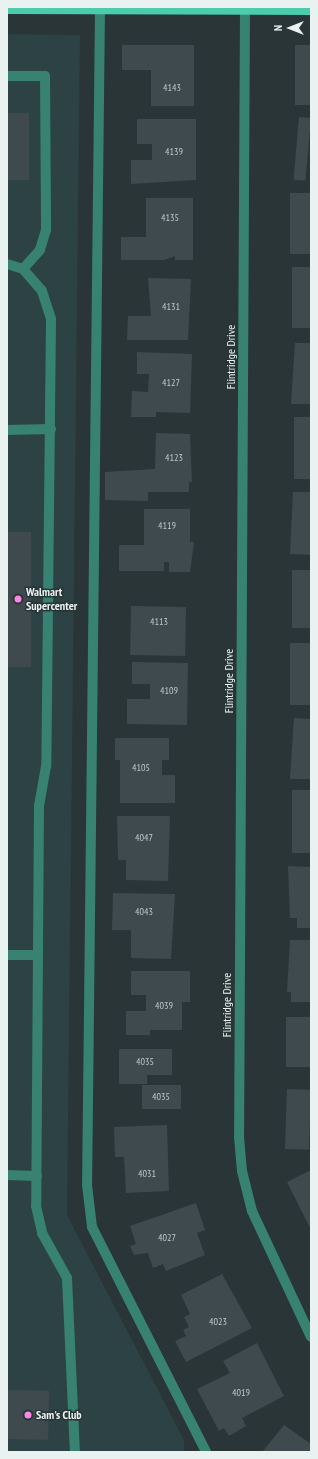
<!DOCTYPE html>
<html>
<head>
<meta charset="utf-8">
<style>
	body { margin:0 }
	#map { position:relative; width:318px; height:1459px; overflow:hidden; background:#293536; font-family:"PT Sans Narrow",sans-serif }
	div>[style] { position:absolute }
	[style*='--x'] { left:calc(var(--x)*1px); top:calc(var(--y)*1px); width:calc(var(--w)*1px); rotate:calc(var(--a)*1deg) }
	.built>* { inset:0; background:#2d4244 }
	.building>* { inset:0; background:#3f4a4f; transform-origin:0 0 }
	.minor>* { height:10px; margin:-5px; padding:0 5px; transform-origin:5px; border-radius:5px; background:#378270 }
	.major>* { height:10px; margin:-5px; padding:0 5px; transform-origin:5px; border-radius:5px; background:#4accad }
	.dots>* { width:11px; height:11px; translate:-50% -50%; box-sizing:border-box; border:2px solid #293536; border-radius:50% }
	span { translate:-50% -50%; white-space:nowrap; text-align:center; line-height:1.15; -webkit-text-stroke:3px #293536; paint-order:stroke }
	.number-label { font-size:10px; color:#bec7c8 }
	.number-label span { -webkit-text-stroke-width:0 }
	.street-label { font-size:12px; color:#e9f1f1 }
	.poi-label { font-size:12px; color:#e9f1f1; font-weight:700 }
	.left { translate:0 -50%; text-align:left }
	.frame { position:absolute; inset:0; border:8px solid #e9f1f1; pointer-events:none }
	.north { position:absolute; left:270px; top:8px; width:40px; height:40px; -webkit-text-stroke:3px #293536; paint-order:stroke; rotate:270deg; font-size:11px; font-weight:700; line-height:16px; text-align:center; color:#e9f1f1 }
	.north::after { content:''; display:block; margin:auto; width:14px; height:18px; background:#e9f1f1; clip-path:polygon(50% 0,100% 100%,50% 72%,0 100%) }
</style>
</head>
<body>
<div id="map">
	<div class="built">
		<div style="clip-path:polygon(7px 34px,80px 35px,67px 1215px,184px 1440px,184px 1452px,7px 1452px)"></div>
	</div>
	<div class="building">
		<div style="clip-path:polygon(122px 45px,194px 45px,194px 106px,151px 106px,151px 70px,122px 70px)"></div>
		<div style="left:295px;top:45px;width:16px;height:60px"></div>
		<div style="left:7px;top:113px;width:22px;height:67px"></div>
		<div style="left:299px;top:117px;width:12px;height:63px;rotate:5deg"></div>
		<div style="clip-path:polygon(137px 119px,196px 119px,196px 180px,131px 184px,131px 160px,152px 160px,152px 144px,137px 144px)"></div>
		<div style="left:290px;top:193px;width:21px;height:61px"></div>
		<div style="clip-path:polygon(146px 198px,193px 198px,193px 260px,175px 260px,175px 256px,164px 260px,121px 260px,121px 237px,146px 237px)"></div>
		<div style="left:292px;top:267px;width:19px;height:61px"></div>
		<div style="clip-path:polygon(148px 278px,191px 279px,188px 340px,127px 340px,128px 316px,151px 316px)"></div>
		<div style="clip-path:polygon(295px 343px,311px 343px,311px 404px,291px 404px)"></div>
		<div style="clip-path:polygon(137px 352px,192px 354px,190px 413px,156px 412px,156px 417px,131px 417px,132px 391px,148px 392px,149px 374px,137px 374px)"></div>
		<div style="left:294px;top:417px;width:17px;height:62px"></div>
		<div style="clip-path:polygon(156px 433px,190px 434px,192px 482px,189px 482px,189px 492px,148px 492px,148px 501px,105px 500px,105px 472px,155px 469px)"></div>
		<div style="clip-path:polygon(293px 492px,311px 492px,311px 555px,290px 554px)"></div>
		<div style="clip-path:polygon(144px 509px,190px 509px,190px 542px,194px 542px,190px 572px,169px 572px,169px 562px,164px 562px,164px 571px,119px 571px,119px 545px,144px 545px)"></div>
		<div style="left:7px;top:532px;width:24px;height:135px"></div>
		<div style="left:292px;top:570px;width:19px;height:58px"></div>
		<div style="left:131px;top:606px;width:55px;height:49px;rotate:1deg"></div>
		<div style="left:290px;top:643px;width:21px;height:62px"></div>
		<div style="clip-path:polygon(132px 662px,188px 663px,187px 725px,127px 724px,127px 699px,150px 699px,150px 684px,132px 684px)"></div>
		<div style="clip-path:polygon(294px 718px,311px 719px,311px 779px,290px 779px)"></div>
		<div style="clip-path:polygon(115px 738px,169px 738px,169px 760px,162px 760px,162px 775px,175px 775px,175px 803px,120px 803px,120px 760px,115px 760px)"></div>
		<div style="left:292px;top:790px;width:19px;height:63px"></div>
		<div style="clip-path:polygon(117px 816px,170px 816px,168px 881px,126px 880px,126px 860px,118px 860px)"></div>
		<div style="clip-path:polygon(288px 866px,311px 867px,311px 928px,297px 928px,297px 918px,290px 918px)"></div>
		<div style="clip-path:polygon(113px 893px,175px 894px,171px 959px,131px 958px,131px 930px,112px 930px)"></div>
		<div style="clip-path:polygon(290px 940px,311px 940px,311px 1002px,291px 1002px,291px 992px,287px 992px)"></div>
		<div style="clip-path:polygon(131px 971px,190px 971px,190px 1002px,182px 1002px,182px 1030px,150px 1030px,150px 1035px,126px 1035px,126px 1011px,146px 1011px,146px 995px,131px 995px)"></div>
		<div style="left:286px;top:1017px;width:25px;height:50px"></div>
		<div style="clip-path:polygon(119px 1049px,172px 1049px,172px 1075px,147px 1075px,147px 1084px,119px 1084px)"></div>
		<div style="left:181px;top:1085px;width:24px;height:39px;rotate:90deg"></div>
		<div style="left:287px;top:1089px;width:24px;height:60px;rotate:2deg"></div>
		<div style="clip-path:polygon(167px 1125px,169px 1191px,126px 1193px,124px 1157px,115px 1157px,114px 1127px)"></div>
		<div style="clip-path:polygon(311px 1170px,311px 1230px,287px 1182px)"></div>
		<div style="clip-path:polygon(196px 1203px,205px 1230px,197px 1233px,205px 1255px,166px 1271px,163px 1264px,153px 1268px,148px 1253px,134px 1255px,130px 1246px,136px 1244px,130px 1226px)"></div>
		<div style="clip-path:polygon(222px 1274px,252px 1328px,186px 1362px,175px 1341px,186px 1336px,183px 1330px,189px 1327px,184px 1317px,190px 1314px,181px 1295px)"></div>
		<div style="clip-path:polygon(257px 1343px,284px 1396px,242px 1418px,246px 1426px,229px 1436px,224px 1428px,219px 1431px,197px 1389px,230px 1373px,223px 1361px)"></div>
		<div style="left:7px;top:1390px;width:42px;height:49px;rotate:1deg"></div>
		<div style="clip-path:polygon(284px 1425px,311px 1444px,311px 1452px,262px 1452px)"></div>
	</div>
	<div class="minor">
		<div style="--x:245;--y:7;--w:1130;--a:90.3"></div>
		<div style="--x:239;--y:1137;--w:34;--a:85"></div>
		<div style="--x:242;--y:1171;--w:41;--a:76"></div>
		<div style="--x:252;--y:1211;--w:139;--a:64.9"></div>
		<div style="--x:100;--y:9;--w:1176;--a:90.63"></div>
		<div style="--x:87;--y:1185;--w:42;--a:83.2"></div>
		<div style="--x:92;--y:1227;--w:252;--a:63.1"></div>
		<div style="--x:7;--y:76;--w:38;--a:0"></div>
		<div style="--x:45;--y:76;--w:154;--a:89.6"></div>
		<div style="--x:46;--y:230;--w:21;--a:107"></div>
		<div style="--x:40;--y:250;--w:25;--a:132"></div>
		<div style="--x:7;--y:264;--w:17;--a:17"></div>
		<div style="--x:23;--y:269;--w:29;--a:49"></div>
		<div style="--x:42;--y:291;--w:29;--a:72"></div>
		<div style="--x:51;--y:319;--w:447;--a:90.6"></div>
		<div style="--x:46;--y:766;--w:41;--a:99.9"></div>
		<div style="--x:39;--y:806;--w:400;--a:90.4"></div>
		<div style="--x:36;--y:1206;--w:28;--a:77"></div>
		<div style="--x:42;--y:1233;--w:51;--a:60.9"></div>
		<div style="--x:67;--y:1278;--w:174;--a:87.4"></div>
		<div style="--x:7;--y:430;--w:44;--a:-1.3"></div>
		<div style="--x:7;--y:955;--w:31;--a:0"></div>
		<div style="--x:7;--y:1175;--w:30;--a:2"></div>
	</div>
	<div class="major">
		<div style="--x:7;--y:9;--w:304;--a:0.2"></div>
	</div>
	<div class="dots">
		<div style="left:18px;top:599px;background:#fa87e6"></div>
		<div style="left:28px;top:1415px;background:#fa87e6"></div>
	</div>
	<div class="number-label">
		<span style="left:172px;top:88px">4143</span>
		<span style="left:174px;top:152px">4139</span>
		<span style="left:170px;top:218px">4135</span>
		<span style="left:171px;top:307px">4131</span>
		<span style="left:171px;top:383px">4127</span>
		<span style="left:174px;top:458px">4123</span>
		<span style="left:167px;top:526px">4119</span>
		<span style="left:159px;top:622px">4113</span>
		<span style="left:169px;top:691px">4109</span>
		<span style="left:141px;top:768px">4105</span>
		<span style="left:144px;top:838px">4047</span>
		<span style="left:144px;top:912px">4043</span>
		<span style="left:164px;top:1006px">4039</span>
		<span style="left:145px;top:1062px">4035</span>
		<span style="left:161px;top:1097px">4035</span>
		<span style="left:147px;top:1174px">4031</span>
		<span style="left:167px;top:1238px">4027</span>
		<span style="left:218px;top:1322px">4023</span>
		<span style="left:241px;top:1393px">4019</span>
	</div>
	<div class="street-label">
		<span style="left:231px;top:357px;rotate:-90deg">Flintridge Drive</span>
		<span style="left:229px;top:681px;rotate:-90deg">Flintridge Drive</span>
		<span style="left:227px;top:1005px;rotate:-90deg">Flintridge Drive</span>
	</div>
	<div class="poi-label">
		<span class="left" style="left:26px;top:599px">Walmart<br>Supercenter</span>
		<span class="left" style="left:36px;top:1415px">Sam's Club</span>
	</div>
	<div class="frame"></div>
	<div class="north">N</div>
</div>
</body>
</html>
